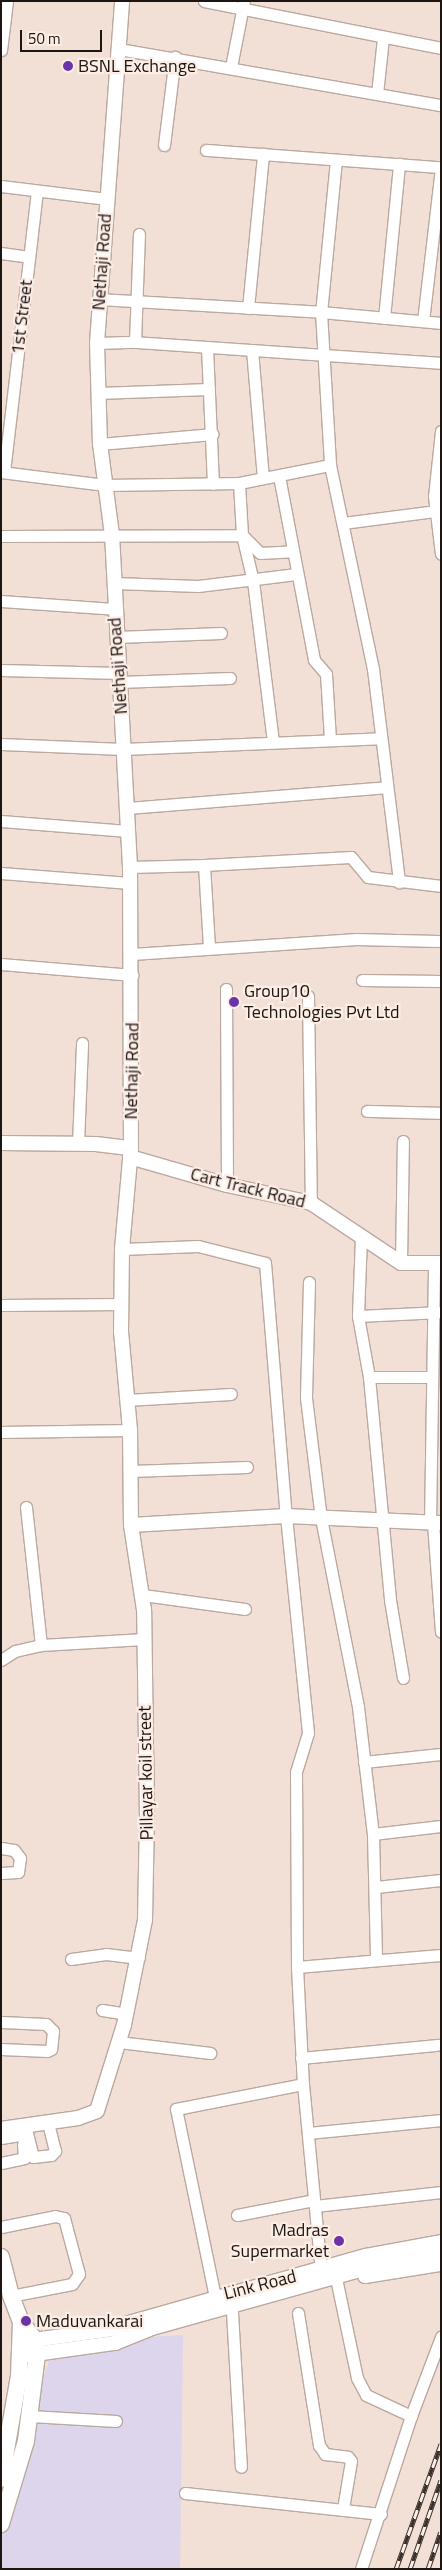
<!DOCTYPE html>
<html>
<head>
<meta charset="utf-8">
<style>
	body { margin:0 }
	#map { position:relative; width:442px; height:2570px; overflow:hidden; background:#f2dfd5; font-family:"Titillium Web",sans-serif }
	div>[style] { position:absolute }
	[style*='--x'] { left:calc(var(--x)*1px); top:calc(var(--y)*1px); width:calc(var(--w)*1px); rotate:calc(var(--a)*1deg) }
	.industrial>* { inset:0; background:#dcd5eb }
	.roads { filter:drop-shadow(1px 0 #bba89f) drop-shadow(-1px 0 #bba89f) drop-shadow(0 1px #bba89f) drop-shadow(0 -1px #bba89f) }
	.minor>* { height:11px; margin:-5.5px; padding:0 5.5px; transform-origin:5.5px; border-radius:5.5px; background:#fff }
	.tertiary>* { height:14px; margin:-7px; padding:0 7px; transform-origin:7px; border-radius:7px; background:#fff }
	.secondary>* { height:16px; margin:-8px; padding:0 8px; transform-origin:8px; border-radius:8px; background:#fff }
	.rail>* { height:5px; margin-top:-2.5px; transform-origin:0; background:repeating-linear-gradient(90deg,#fcede5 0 9px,#39302c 0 18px); box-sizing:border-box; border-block:1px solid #39302c }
	.dots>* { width:14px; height:14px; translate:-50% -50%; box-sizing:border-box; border:2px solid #fcede5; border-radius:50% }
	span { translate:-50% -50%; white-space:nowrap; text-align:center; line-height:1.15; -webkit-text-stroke:4.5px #fcede5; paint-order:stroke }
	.poi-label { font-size:18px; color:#1c1512 }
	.left { translate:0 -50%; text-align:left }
	.right { translate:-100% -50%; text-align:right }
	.street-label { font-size:18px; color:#1c1512 }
	.frame { position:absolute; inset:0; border:2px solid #1c1512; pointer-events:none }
	.scale { position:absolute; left:20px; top:30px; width:82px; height:22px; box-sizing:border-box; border:2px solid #1c1512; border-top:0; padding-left:6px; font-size:15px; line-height:18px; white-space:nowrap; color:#1c1512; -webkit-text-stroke:4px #fcede5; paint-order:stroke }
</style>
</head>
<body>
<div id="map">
	<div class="industrial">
		<div style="clip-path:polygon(183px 2335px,180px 2569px,1px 2569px,1px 2496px,51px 2356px,86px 2341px)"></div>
	</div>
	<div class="roads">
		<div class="minor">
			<div style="--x:204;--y:1;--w:242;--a:11.2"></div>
			<div style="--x:119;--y:49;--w:327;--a:9.9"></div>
			<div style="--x:1;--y:50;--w:49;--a:-83"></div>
			<div style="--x:231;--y:67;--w:67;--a:-78.9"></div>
			<div style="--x:377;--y:94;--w:56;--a:-83.9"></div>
			<div style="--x:164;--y:145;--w:89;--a:-82.9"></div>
			<div style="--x:206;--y:150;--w:235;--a:4.2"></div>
			<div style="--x:336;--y:160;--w:153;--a:95.6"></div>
			<div style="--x:321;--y:312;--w:153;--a:86.6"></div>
			<div style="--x:330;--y:465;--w:208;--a:78.1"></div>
			<div style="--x:373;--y:669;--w:215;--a:83"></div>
			<div style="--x:1;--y:186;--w:107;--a:7"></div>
			<div style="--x:1;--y:253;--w:28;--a:8"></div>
			<div style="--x:98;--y:299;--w:223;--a:3.3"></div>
			<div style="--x:321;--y:312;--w:121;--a:5.2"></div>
			<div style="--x:248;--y:308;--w:155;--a:-84.4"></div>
			<div style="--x:384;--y:318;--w:155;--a:-84.4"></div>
			<div style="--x:423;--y:321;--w:155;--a:-83.3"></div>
			<div style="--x:135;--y:342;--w:108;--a:-87.9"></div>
			<div style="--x:97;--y:343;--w:38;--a:-2"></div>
			<div style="--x:135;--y:342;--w:307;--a:3.9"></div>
			<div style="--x:207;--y:347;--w:137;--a:87.5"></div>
			<div style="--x:252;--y:350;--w:128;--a:85.1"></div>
			<div style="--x:98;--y:393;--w:111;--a:-2.1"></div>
			<div style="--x:441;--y:431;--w:65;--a:96.1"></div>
			<div style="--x:434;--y:496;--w:58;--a:83.1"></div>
			<div style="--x:100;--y:444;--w:113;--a:-5.1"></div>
			<div style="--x:1;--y:472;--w:105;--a:7.1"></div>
			<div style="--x:105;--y:485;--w:134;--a:-0.9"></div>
			<div style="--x:239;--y:483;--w:52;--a:86.7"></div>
			<div style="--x:242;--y:535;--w:47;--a:76.6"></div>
			<div style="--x:253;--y:581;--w:162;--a:82.9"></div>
			<div style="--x:4;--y:472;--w:283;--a:-83.3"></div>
			<div style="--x:279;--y:476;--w:187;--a:79.2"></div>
			<div style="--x:314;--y:660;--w:18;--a:49"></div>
			<div style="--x:326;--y:674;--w:66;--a:86.5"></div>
			<div style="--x:239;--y:483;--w:93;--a:-11.2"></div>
			<div style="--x:343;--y:523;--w:94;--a:-7.4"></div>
			<div style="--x:1;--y:536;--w:241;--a:-0.2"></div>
			<div style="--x:242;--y:535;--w:25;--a:45"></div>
			<div style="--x:260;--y:553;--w:33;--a:-3"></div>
			<div style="--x:114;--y:583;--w:84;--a:2"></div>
			<div style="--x:198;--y:586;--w:99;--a:-7"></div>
			<div style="--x:1;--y:601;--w:113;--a:4"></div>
			<div style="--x:117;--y:637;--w:104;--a:-2.2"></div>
			<div style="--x:1;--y:670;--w:119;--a:1.4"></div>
			<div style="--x:119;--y:682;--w:111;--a:-2.1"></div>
			<div style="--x:1;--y:744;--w:122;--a:2.3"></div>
			<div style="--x:123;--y:749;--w:258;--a:-2.4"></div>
			<div style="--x:127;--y:808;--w:260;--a:-4.6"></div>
			<div style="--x:1;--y:821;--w:127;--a:4.5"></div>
			<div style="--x:130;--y:867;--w:74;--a:-1.5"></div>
			<div style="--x:1;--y:873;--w:129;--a:4.4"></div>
			<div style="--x:209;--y:947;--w:82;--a:-93.5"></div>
			<div style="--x:204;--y:865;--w:147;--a:-3.1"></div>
			<div style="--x:351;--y:857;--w:26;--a:50"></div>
			<div style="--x:368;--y:877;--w:74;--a:7"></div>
			<div style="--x:132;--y:954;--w:225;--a:-3.8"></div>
			<div style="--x:356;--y:939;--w:82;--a:1.4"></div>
			<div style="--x:1;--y:964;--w:132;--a:4.8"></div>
			<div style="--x:362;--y:980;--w:79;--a:0.7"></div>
			<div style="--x:226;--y:989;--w:196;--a:89.7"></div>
			<div style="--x:308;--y:996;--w:207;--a:89.2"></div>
			<div style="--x:367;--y:1111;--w:74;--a:1.5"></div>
			<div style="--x:78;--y:1144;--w:101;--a:-87.7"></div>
			<div style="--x:361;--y:1237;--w:79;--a:92.2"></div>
			<div style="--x:358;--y:1316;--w:62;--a:79.8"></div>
			<div style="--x:369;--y:1377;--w:224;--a:84.6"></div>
			<div style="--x:390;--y:1600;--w:79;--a:80.5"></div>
			<div style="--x:122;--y:1249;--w:76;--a:-2.3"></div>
			<div style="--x:198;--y:1246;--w:69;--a:14.2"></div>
			<div style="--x:265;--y:1263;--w:254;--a:85.3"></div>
			<div style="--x:286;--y:1516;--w:218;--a:84.2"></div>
			<div style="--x:308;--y:1733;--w:41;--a:107.1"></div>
			<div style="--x:296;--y:1772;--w:195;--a:89.7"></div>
			<div style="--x:297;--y:1967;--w:117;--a:87.1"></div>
			<div style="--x:303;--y:2084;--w:187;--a:84.5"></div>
			<div style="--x:401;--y:1263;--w:122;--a:-89.1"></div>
			<div style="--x:309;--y:1282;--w:116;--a:91.5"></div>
			<div style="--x:306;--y:1398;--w:121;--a:82.9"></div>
			<div style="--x:321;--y:1518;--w:193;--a:78.9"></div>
			<div style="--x:358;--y:1707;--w:128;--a:83.3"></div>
			<div style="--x:373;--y:1834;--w:126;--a:88.6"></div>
			<div style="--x:1;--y:1305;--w:120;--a:-0.5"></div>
			<div style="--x:358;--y:1316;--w:83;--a:-2.8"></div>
			<div style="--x:369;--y:1377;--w:61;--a:0"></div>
			<div style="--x:126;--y:1400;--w:105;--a:-3.3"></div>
			<div style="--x:1;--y:1432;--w:129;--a:-0.9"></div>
			<div style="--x:130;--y:1471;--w:117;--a:-2"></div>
			<div style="--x:26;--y:1507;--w:139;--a:83.8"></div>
			<div style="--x:430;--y:1523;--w:260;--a:-89.1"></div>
			<div style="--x:433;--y:1523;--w:109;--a:85.8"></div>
			<div style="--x:143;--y:1595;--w:103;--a:7.8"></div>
			<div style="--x:1;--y:1660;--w:17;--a:-33"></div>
			<div style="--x:15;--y:1651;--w:27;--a:-13"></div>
			<div style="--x:41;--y:1645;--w:103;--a:-3.3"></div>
			<div style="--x:364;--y:1762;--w:77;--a:-5.9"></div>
			<div style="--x:373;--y:1834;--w:68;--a:-6.7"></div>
			<div style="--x:1;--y:1848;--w:13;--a:9"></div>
			<div style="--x:14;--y:1850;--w:10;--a:53"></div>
			<div style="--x:20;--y:1858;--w:14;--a:98"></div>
			<div style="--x:18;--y:1872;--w:17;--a:177"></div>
			<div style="--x:376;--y:1887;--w:65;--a:-6.1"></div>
			<div style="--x:71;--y:1959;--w:35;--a:-8"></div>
			<div style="--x:106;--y:1954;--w:33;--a:7"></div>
			<div style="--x:297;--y:1967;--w:144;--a:-4.8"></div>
			<div style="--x:102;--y:2010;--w:24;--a:9"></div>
			<div style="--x:1;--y:2022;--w:45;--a:2.5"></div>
			<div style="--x:46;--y:2024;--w:10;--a:45"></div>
			<div style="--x:53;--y:2031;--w:18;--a:96"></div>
			<div style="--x:51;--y:2049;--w:4;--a:153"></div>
			<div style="--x:47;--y:2051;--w:46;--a:-177.5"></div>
			<div style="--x:119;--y:2042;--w:92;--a:6.9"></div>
			<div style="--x:301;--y:2058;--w:137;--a:-5.5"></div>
			<div style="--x:25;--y:2125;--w:33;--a:76"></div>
			<div style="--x:33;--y:2157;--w:18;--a:-6"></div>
			<div style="--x:51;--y:2155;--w:6;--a:-45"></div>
			<div style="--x:55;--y:2151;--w:30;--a:-104"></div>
			<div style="--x:308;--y:2133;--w:134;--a:-5.6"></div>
			<div style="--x:1;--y:2138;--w:20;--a:-9"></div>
			<div style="--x:1;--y:2163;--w:24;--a:-12"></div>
			<div style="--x:24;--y:2158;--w:14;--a:-94"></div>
			<div style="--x:315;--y:2206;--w:127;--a:-6.3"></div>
			<div style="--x:237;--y:2215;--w:78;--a:-11"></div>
			<div style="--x:1;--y:2227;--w:55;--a:-11.5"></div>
			<div style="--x:55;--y:2216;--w:9;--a:13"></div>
			<div style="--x:64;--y:2218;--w:58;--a:75"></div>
			<div style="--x:79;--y:2274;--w:12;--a:125"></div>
			<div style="--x:72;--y:2284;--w:62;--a:168.9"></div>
			<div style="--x:337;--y:2283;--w:97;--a:78.1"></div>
			<div style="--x:357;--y:2378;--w:19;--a:62"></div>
			<div style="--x:366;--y:2395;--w:50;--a:25"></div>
			<div style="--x:411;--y:2416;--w:161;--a:108.1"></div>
			<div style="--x:215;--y:2297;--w:192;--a:-101.7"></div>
			<div style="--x:176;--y:2109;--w:129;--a:-11.1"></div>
			<div style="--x:232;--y:2312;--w:155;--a:86.7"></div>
			<div style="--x:298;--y:2313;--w:134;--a:81"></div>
			<div style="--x:319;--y:2445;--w:11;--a:56"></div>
			<div style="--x:325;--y:2454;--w:23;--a:7"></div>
			<div style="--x:348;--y:2457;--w:5;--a:53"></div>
			<div style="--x:351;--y:2461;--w:49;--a:99.5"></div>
			<div style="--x:30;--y:2416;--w:86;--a:3.3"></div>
			<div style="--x:411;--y:2416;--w:85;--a:-69.2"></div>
			<div style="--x:185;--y:2493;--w:197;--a:6.1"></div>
		</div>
		<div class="tertiary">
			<div style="--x:1;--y:1143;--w:95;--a:0.6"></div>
			<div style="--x:96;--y:1144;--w:35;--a:7"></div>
			<div style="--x:130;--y:1157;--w:101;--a:16.1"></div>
			<div style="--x:227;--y:1185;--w:86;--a:12.1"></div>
			<div style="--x:311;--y:1203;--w:108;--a:33.7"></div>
			<div style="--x:401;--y:1263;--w:40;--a:0"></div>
			<div style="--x:131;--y:1525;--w:155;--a:-3.3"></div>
			<div style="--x:286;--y:1516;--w:155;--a:2.6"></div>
			<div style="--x:1;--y:2129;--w:78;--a:-8.1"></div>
			<div style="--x:78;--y:2118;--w:20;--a:-20"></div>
			<div style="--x:97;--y:2111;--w:90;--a:-72.6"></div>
			<div style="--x:124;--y:2025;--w:107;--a:-78.7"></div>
			<div style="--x:145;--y:1920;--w:104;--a:-88.9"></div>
			<div style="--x:147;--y:1816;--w:206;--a:-90.8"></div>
			<div style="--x:144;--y:1610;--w:86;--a:-98.7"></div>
			<div style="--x:131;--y:1525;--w:95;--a:-90.6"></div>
			<div style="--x:130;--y:1430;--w:98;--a:-95.2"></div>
			<div style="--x:121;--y:1332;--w:83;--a:-89.3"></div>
			<div style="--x:122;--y:1249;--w:101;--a:-84.9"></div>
			<div style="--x:131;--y:1148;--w:281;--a:-90.2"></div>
			<div style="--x:130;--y:867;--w:332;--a:-93.1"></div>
			<div style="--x:112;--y:535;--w:92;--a:-97.5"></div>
			<div style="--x:100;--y:444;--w:101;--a:-91.7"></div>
			<div style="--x:97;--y:343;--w:343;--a:-85.8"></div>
			<div style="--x:365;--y:2276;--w:77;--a:-9"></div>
			<div style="--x:111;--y:2328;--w:265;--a:-15.8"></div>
			<div style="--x:366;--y:2256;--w:76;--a:-10.6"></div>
			<div style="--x:27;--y:2341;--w:93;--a:-8"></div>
			<div style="--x:28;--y:2355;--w:88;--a:-7.9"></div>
			<div style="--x:115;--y:2343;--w:40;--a:-22"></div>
			<div style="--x:152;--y:2328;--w:252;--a:-15.6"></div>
			<div style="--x:395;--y:2260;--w:46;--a:-7.4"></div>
		</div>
		<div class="secondary">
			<div style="--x:1;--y:2257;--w:40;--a:75.6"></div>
			<div style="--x:11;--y:2296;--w:28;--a:69"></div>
			<div style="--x:21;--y:2322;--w:24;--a:52"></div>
			<div style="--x:36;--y:2341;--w:14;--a:86"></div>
			<div style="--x:37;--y:2355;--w:87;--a:97.3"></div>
			<div style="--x:26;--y:2441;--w:87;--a:106.8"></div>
			<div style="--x:1;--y:2479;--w:105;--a:-80.1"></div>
			<div style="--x:19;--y:2376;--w:54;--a:-87.9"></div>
		</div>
	</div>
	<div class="rail">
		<div style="--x:396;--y:2569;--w:133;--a:-70.2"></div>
		<div style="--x:410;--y:2569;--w:94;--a:-70.8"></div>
		<div style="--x:428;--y:2569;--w:39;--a:-71"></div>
	</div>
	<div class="dots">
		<div style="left:68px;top:66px;background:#6c32a8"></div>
		<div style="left:234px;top:1002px;background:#6c32a8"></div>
		<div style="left:339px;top:2241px;background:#6c32a8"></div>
		<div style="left:26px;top:2321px;background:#6c32a8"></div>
	</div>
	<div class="poi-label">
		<span class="left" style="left:78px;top:66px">BSNL Exchange</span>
		<span class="left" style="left:244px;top:1002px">Group10<br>Technologies Pvt Ltd</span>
		<span class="right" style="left:329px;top:2241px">Madras<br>Supermarket</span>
		<span class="left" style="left:36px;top:2321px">Maduvankarai</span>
	</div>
	<div class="street-label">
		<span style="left:102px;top:262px;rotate:-86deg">Nethaji Road</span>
		<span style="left:22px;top:317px;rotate:-83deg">1st Street</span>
		<span style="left:118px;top:666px;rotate:-94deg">Nethaji Road</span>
		<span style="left:132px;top:1071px;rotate:-89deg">Nethaji Road</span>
		<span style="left:248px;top:1188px;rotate:14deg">Cart Track Road</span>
		<span style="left:146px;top:1773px;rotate:-91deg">Pillayar koil street</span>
		<span style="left:260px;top:2285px;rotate:-14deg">Link Road</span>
	</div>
	<div class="frame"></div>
	<div class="scale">50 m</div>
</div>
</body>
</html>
